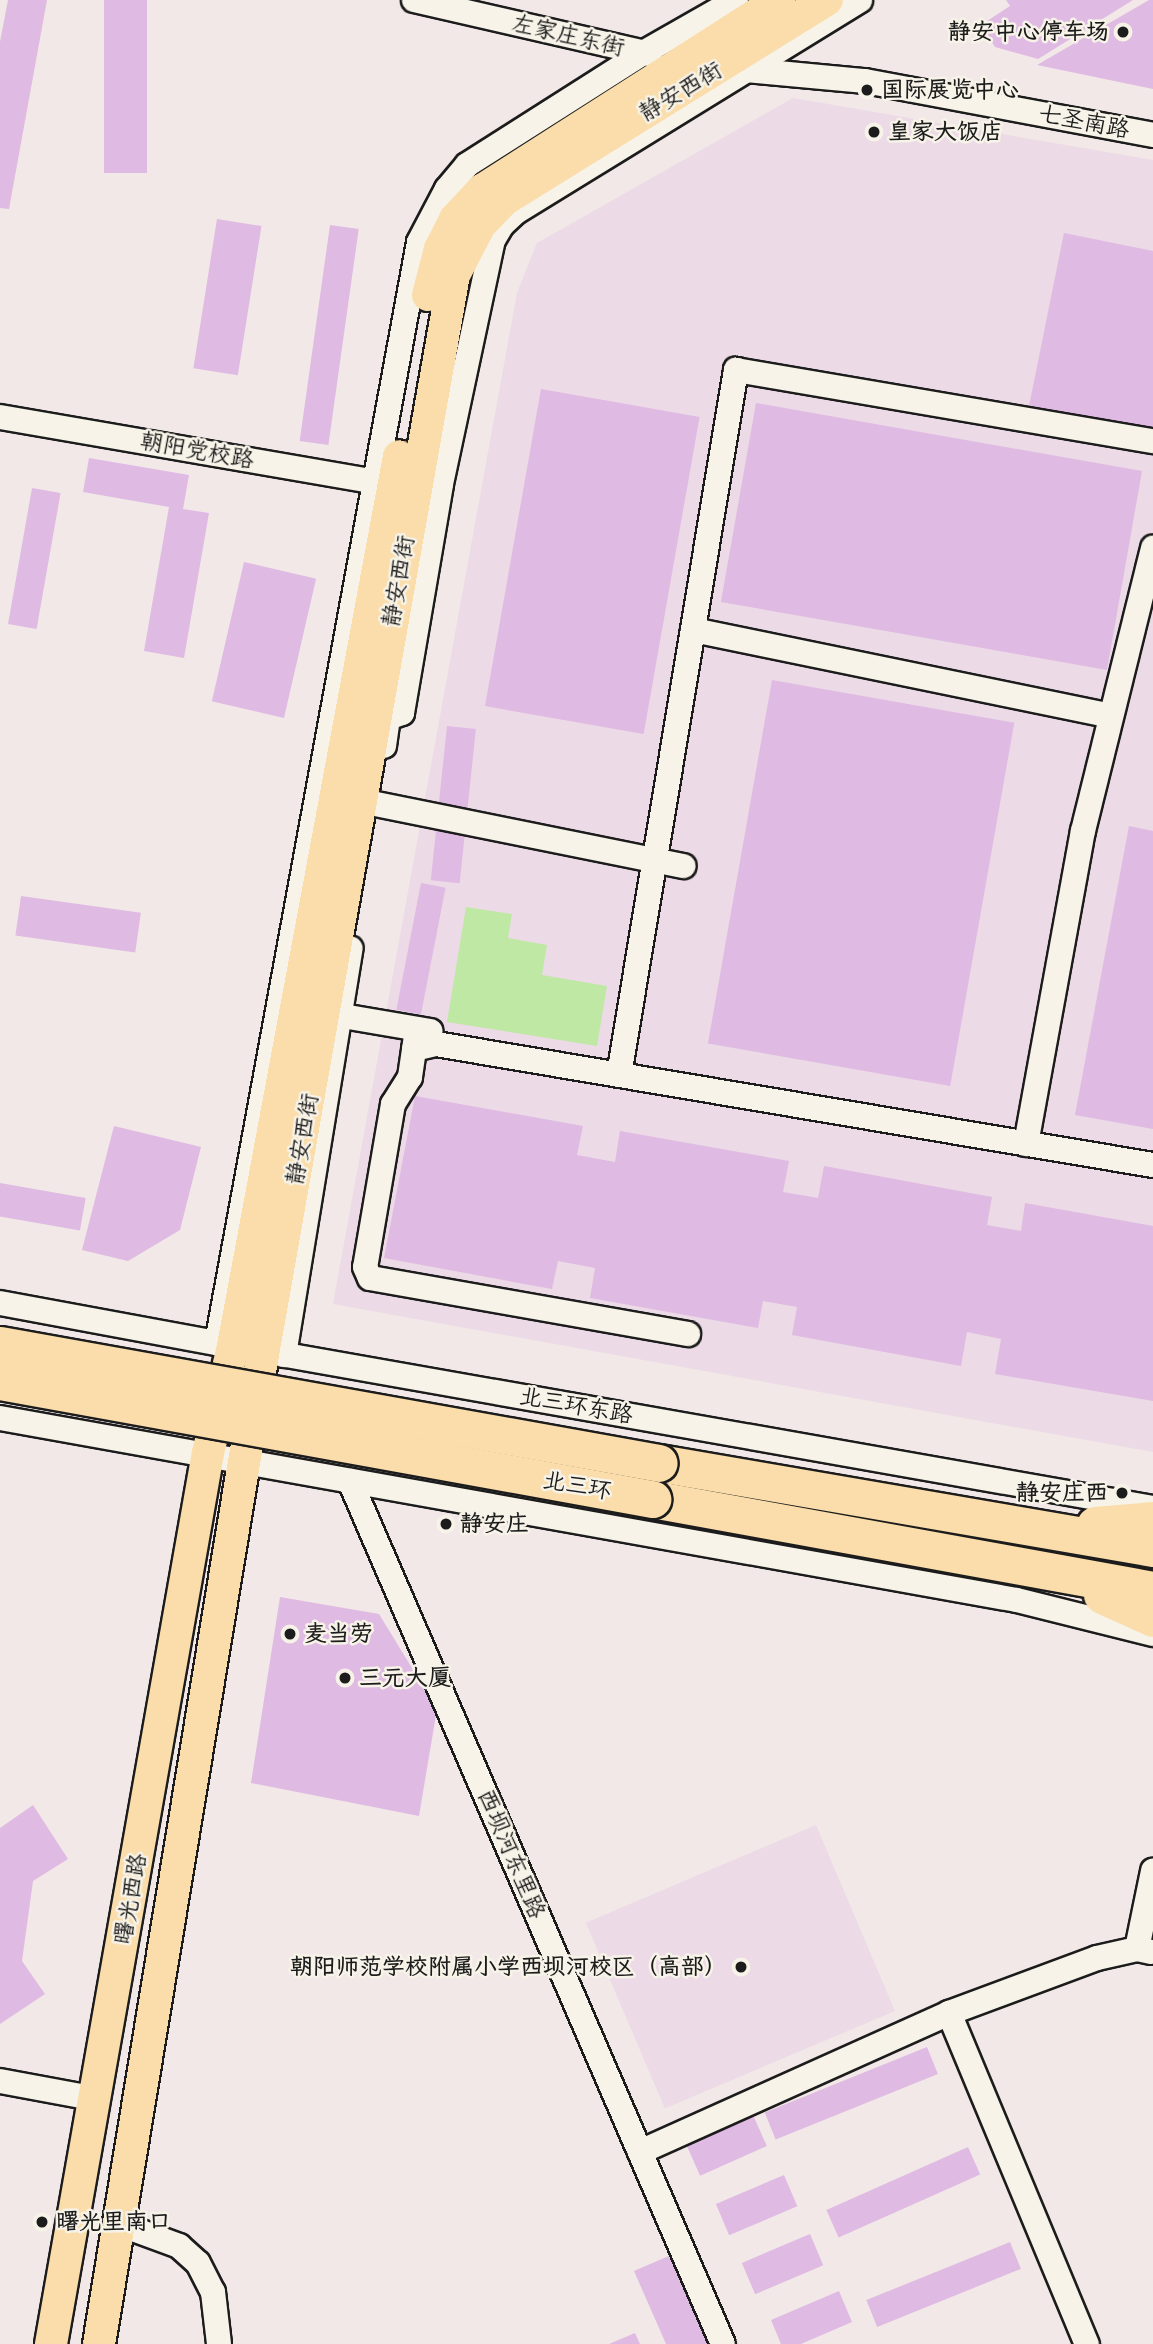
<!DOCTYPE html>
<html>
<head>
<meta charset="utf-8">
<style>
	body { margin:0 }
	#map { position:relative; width:1153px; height:2344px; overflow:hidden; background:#f2e8e7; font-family:Sriracha,"LXGW WenKai TC",sans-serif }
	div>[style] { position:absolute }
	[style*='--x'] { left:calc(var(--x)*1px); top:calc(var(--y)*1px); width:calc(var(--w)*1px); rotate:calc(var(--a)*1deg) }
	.built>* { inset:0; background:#ecdae6; transform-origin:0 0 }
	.green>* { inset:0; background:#bee8a4 }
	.building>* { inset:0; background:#dfbae3; transform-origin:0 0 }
	.roads { filter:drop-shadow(2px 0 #1c1c1c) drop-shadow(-2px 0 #1c1c1c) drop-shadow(0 2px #1c1c1c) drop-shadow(0 -2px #1c1c1c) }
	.minor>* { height:24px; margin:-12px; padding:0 12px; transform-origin:12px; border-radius:12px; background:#f7f3e8 }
	.major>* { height:32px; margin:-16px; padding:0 16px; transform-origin:16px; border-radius:16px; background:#faddab }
	.highway>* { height:37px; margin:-18.5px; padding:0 18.5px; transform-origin:18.5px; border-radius:18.5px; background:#faddab }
	.bridges { filter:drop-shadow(2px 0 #1c1c1c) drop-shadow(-2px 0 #1c1c1c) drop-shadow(0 2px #1c1c1c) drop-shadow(0 -2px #1c1c1c) }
	.highway-bridge>* { height:37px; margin:-18.5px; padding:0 18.5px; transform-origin:18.5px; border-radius:18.5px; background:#faddab }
	.dots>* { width:19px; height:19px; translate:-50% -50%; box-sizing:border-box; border:4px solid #f7f3e8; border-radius:50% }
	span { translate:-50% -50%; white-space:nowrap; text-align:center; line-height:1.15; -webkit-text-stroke:5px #f7f3e8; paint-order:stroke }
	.poi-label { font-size:23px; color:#1c1c1c; font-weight:700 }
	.right { translate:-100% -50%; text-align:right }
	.left { translate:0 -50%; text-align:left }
	.street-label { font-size:23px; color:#1c1c1c }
</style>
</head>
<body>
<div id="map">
	<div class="built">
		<div style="clip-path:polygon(793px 98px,1153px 160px,1153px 1452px,333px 1304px,517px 293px,537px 243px)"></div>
		<div style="left:816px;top:1825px;width:202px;height:250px;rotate:67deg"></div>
	</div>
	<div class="green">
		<div style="clip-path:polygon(466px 907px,512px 914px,508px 938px,547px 945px,542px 975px,607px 986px,597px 1046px,447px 1022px)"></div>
	</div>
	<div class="building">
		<div style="clip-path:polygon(8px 0,47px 0,9px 209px,0 208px,0 42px)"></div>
		<div style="left:104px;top:0;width:43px;height:173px"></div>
		<div style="clip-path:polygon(1006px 0,1133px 0,1038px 59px,995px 47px,981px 25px,1010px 6px)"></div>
		<div style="clip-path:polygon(1149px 0,1153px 0,1153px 89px,1037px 65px)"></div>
		<div style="left:217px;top:219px;width:45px;height:151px;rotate:9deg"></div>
		<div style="left:330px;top:225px;width:29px;height:218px;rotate:8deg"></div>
		<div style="clip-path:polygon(1064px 233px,1153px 251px,1153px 430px,1029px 406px)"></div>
		<div style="left:541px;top:389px;width:161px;height:322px;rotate:10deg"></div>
		<div style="left:756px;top:403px;width:392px;height:202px;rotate:10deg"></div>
		<div style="clip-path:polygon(89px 458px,189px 475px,183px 509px,209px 513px,184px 658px,144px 651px,169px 507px,83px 492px)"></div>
		<div style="left:32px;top:488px;width:29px;height:138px;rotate:10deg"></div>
		<div style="left:244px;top:562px;width:74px;height:143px;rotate:13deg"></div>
		<div style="left:772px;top:680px;width:246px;height:369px;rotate:10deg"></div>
		<div style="left:447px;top:726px;width:29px;height:155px;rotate:6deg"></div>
		<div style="clip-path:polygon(1129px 826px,1153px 831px,1153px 1129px,1075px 1115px)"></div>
		<div style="left:421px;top:883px;width:25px;height:129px;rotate:11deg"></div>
		<div style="left:21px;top:896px;width:121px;height:40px;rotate:8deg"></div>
		<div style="clip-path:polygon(415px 1096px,583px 1126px,577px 1155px,615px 1162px,620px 1131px,789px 1161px,783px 1192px,818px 1198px,824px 1166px,992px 1197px,987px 1225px,1021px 1231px,1025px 1203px,1153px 1226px,1153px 1401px,995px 1374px,1001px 1339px,967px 1332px,961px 1366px,792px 1335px,797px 1307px,763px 1301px,758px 1328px,590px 1298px,595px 1268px,558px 1261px,552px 1289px,384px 1258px)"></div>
		<div style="clip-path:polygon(114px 1126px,201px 1147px,180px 1230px,128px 1261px,82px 1250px)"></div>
		<div style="left:0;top:1183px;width:87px;height:33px;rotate:10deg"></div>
		<div style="clip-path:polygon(280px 1597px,379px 1614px,437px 1709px,419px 1816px,251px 1783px)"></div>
		<div style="clip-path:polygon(33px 1805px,68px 1859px,33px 1881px,22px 1961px,45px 1994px,0 2024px,0 1828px)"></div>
		<div style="left:927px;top:2047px;width:29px;height:175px;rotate:68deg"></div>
		<div style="left:753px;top:2115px;width:34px;height:73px;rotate:66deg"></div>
		<div style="left:968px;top:2147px;width:30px;height:155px;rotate:66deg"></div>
		<div style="left:784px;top:2175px;width:34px;height:74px;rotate:67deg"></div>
		<div style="left:810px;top:2234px;width:34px;height:74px;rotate:67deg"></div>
		<div style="left:1010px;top:2242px;width:29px;height:155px;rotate:68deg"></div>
		<div style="clip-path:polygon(671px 2255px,709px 2344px,666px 2344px,634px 2271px)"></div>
		<div style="clip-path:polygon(839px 2291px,852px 2322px,801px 2344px,781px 2344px,771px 2320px)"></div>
		<div style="clip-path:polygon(635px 2333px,640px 2344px,609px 2344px)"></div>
	</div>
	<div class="roads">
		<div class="minor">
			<div style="--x:414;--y:0;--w:242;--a:12.9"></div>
			<div style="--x:746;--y:70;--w:120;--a:5.3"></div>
			<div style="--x:865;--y:81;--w:293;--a:10.6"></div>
			<div style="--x:0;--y:417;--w:395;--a:9.8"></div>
			<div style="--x:693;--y:630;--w:424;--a:11.6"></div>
			<div style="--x:384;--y:746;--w:28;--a:-82"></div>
			<div style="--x:388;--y:718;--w:15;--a:-20"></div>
			<div style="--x:402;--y:713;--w:232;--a:-80.3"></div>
			<div style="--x:441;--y:484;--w:249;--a:-78"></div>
			<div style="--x:493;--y:240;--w:17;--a:-59"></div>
			<div style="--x:502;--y:225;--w:19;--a:-43"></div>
			<div style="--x:516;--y:212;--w:404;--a:-31.6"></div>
			<div style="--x:361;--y:801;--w:329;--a:11.4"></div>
			<div style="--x:325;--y:1013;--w:107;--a:9.7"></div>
			<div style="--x:417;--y:1029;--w:49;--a:98.3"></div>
			<div style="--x:410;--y:1077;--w:32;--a:122"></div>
			<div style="--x:393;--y:1104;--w:165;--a:99.7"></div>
			<div style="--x:365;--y:1267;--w:12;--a:66"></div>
			<div style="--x:370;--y:1278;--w:323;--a:10"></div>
			<div style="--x:414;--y:1049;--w:23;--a:-13"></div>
			<div style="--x:436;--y:1044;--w:727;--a:9.58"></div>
			<div style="--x:619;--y:1075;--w:715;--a:-80.58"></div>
			<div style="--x:736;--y:370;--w:423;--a:9.7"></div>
			<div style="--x:1026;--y:1144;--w:318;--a:-79.7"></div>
			<div style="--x:1083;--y:831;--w:292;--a:-76.1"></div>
			<div style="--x:0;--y:1303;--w:237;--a:10.5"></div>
			<div style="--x:217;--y:1343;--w:1119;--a:-79.6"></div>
			<div style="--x:419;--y:242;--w:60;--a:-62.2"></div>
			<div style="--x:447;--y:189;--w:31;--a:-50"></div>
			<div style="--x:467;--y:165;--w:209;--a:-32.5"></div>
			<div style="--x:643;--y:53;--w:107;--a:-29.7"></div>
			<div style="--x:269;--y:1352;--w:898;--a:10.01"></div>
			<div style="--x:284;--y:1355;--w:412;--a:-80.7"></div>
			<div style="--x:0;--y:1418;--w:1033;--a:10.15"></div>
			<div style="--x:1017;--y:1600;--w:140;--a:14"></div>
			<div style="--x:350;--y:1481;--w:940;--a:66.63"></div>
			<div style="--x:1151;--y:1952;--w:14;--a:-168"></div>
			<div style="--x:1137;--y:1949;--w:80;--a:-78.4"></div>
			<div style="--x:949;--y:2013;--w:359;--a:67.4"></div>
			<div style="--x:0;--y:2081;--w:99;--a:10.5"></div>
			<div style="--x:640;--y:2152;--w:339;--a:-24.2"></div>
			<div style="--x:949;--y:2013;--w:158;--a:-20.4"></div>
			<div style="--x:1097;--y:1958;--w:41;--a:-12.7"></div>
			<div style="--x:122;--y:2225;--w:61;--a:20.2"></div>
			<div style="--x:179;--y:2246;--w:25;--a:42"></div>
			<div style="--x:198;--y:2263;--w:33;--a:63"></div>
			<div style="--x:213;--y:2292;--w:52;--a:83.4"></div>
		</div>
		<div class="major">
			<div style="--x:428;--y:295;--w:48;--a:-75.4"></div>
			<div style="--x:440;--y:249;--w:34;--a:-63"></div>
			<div style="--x:455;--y:219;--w:40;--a:-47"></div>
			<div style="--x:482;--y:190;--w:353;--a:-32.6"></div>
			<div style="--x:51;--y:2344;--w:905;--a:-80.01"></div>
			<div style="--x:208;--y:1453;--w:110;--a:-76.8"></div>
			<div style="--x:233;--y:1346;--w:905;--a:-79.43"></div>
			<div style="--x:99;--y:2344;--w:894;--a:-80.66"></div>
			<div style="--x:244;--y:1462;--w:1205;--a:-79.97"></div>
			<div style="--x:454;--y:275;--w:56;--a:-62.5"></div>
			<div style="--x:480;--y:225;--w:35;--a:-46"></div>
			<div style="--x:504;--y:200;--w:380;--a:-31.8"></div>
		</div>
		<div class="highway">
			<div style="--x:659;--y:1463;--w:501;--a:9.76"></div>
			<div style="--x:652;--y:1499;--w:509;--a:10.29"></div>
			<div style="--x:1095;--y:1525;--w:58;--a:-4.9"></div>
			<div style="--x:1102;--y:1595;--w:56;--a:24.3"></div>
		</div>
	</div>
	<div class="bridges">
		<div class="highway-bridge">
			<div style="--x:0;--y:1345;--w:669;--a:10.15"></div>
			<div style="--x:0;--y:1381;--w:663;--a:10.26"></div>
		</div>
	</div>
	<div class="dots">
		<div style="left:1123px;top:32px;background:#1c1c1c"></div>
		<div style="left:867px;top:90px;background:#1c1c1c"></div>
		<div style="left:874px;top:132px;background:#1c1c1c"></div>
		<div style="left:1122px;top:1493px;background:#1c1c1c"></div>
		<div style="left:446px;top:1524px;background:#1c1c1c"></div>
		<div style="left:290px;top:1634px;background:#1c1c1c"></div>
		<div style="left:345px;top:1678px;background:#1c1c1c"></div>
		<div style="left:741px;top:1967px;background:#1c1c1c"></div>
		<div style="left:42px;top:2222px;background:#1c1c1c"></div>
	</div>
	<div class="poi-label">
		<span class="right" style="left:1109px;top:32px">静安中心停车场</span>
		<span class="left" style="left:881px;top:90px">国际展览中心</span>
		<span class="left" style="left:888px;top:132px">皇家大饭店</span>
		<span class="right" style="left:1108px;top:1493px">静安庄西</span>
		<span class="left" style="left:460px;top:1524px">静安庄</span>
		<span class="left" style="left:304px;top:1634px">麦当劳</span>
		<span class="left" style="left:359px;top:1678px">三元大厦</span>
		<span class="right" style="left:727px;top:1967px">朝阳师范学校附属小学西坝河校区（高部）</span>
		<span class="left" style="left:56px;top:2222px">曙光里南口</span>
	</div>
	<div class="street-label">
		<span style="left:568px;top:36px;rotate:13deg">左家庄东街</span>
		<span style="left:681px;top:92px;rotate:-31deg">静安西街</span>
		<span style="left:1084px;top:122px;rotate:11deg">七圣南路</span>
		<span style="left:197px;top:451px;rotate:10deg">朝阳党校路</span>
		<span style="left:399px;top:581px;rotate:-80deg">静安西街</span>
		<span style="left:303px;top:1139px;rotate:-80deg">静安西街</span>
		<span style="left:576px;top:1406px;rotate:10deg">北三环东路</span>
		<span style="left:577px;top:1486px;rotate:10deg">北三环</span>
		<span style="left:511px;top:1854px;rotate:67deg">西坝河东里路</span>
		<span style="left:131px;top:1899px;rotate:-80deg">曙光西路</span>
	</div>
</div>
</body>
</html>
